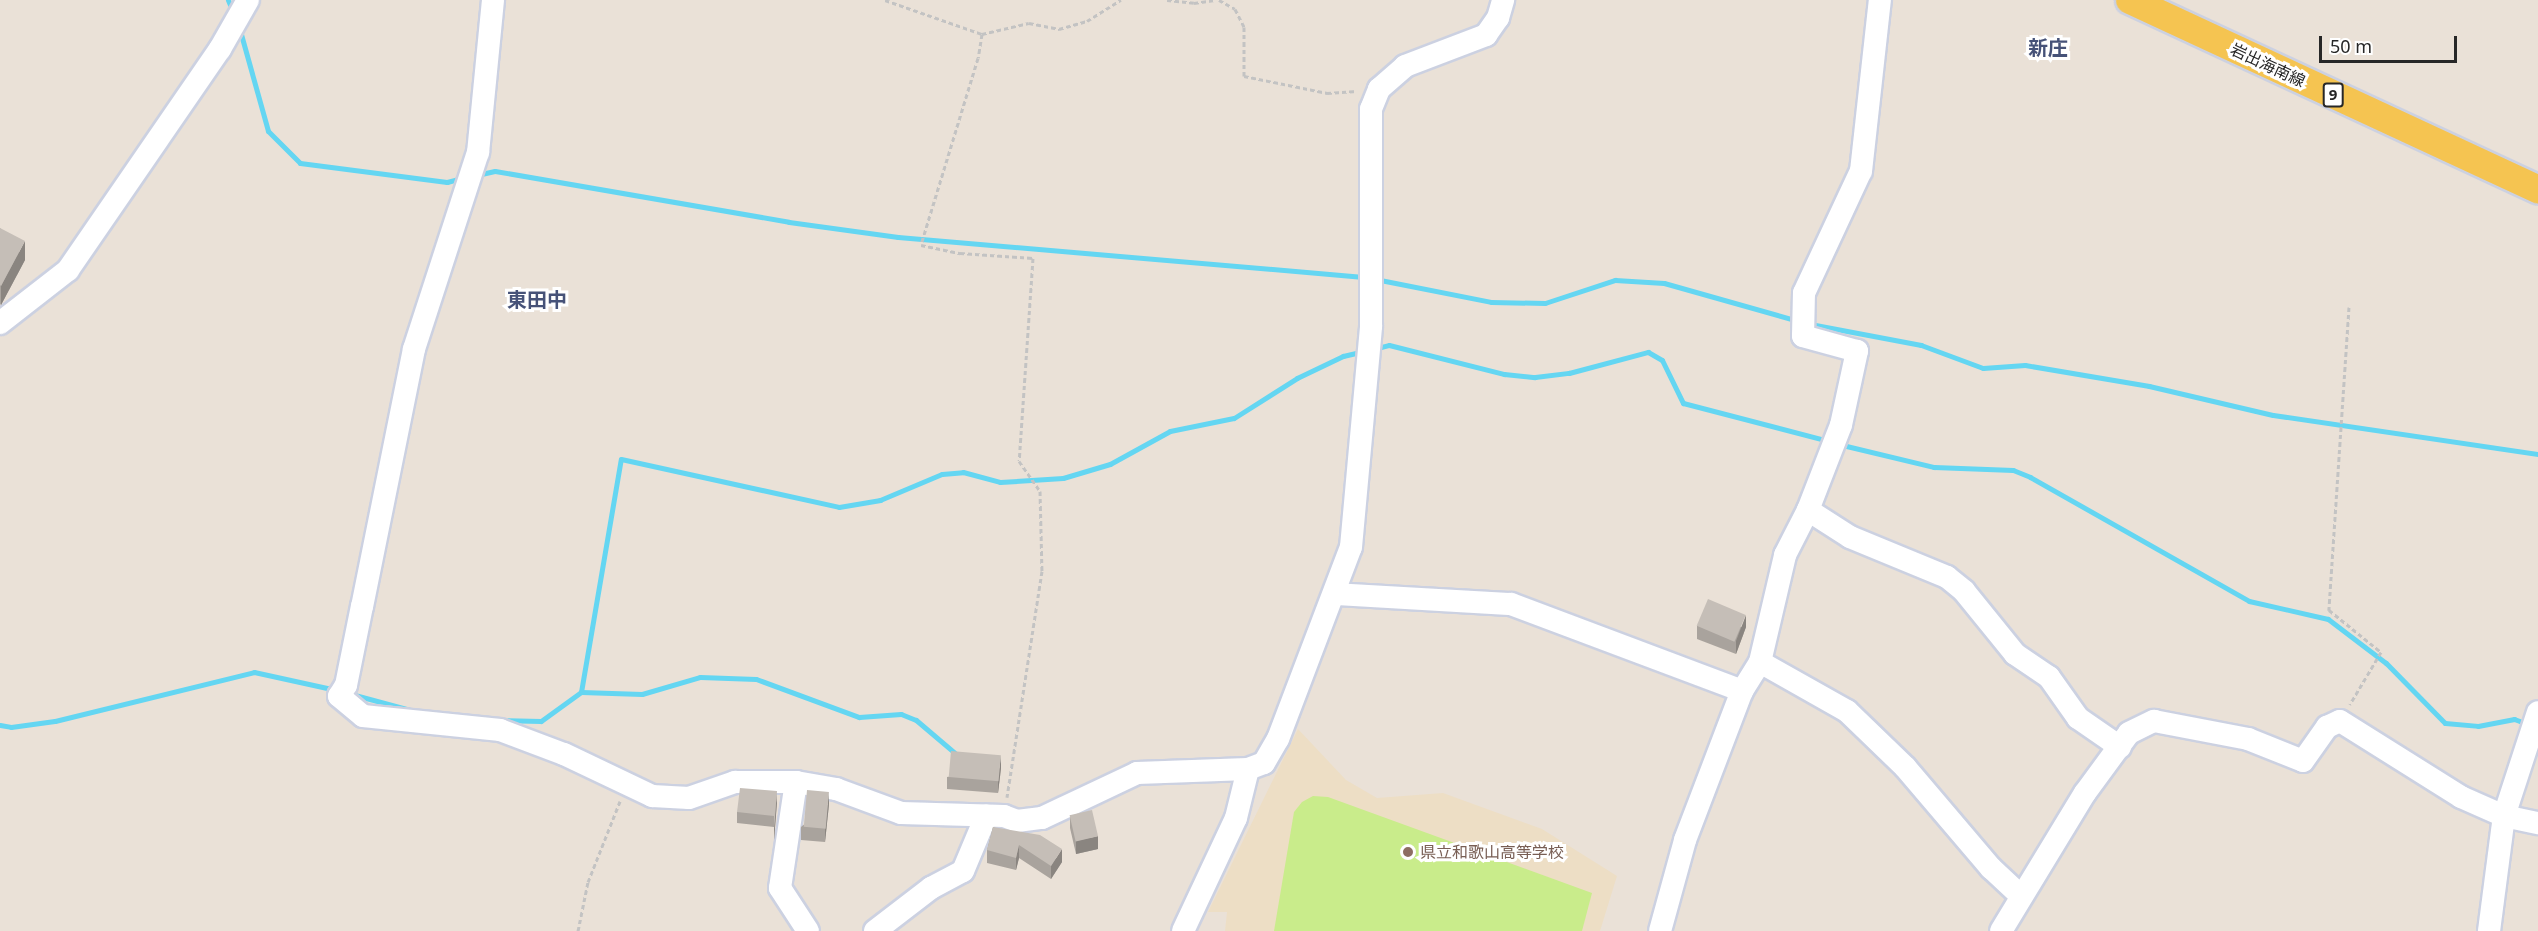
<!DOCTYPE html>
<html>
<head>
<meta charset="utf-8">
<style>
	body { margin:0 }
	#map { position:relative; width:2538px; height:931px; overflow:hidden; background:#eae1d7; font-family:"Noto Sans","Noto Sans JP",sans-serif }
	div>[style] { position:absolute }
	[style*='--x'] { left:calc(var(--x)*1px); top:calc(var(--y)*1px); width:calc(var(--w)*1px); rotate:calc(var(--a)*1deg) }
	.education>* { inset:0; background:#eddec5 }
	.pitch>* { inset:0; background:#c9ec8b }
	.stream>* { height:5px; margin:-2.5px; padding:0 2.5px; transform-origin:2.5px; border-radius:2.5px; background:#64d6f2 }
	.path>* { height:3px; margin-top:-1.5px; transform-origin:0; background:repeating-linear-gradient(90deg,#c3c3c3 0 4.5px,transparent 0 7.5px) }
	.roads { filter:drop-shadow(2px 0 #ccd1e1) drop-shadow(-2px 0 #ccd1e1) drop-shadow(0 2px #ccd1e1) drop-shadow(0 -2px #ccd1e1) }
	.minor>* { height:22px; margin:-11px; padding:0 11px; transform-origin:11px; border-radius:11px; background:#fff }
	.major>* { height:28px; margin:-14px; padding:0 14px; transform-origin:14px; border-radius:14px; background:#f5c451 }
	.wall>* { inset:0; background:#a9a39d }
	.shaded-wall>* { inset:0; background:#8a8580 }
	.building>* { inset:0; background:#c5beb7; transform-origin:0 0 }
	.dots>* { width:16px; height:16px; translate:-50% -50%; box-sizing:border-box; border:3px solid #fff; border-radius:50% }
	span { translate:-50% -50%; white-space:nowrap; text-align:center; line-height:1.15; -webkit-text-stroke:6px #fff; paint-order:stroke }
	.shield-label span { padding:2px 4px; background:#fff; border:2px solid; border-radius:4px; -webkit-text-stroke-width:0 }
	.shield-label { font-size:15px; color:#272727; font-weight:700 }
	.street-label { font-size:16px; color:#272727 }
	.education-label { font-size:16px; color:#785e54 }
	.left { translate:0 -50%; text-align:left }
	.quarter-label { font-size:20px; color:#465278; font-weight:700 }
	.scale { position:absolute; left:2319px; top:36px; width:138px; height:27px; box-sizing:border-box; border:3px solid #272727; border-top:0; padding-left:8px; font-size:18px; line-height:21px; white-space:nowrap; color:#272727; -webkit-text-stroke:4px #fff; paint-order:stroke }
</style>
</head>
<body>
<div id="map">
	<div class="education">
		<div style="clip-path:polygon(1298px 729px,1346px 780px,1377px 798px,1443px 793px,1542px 829px,1617px 876px,1600px 931px,1225px 931px,1227px 912px,1208px 912px)"></div>
	</div>
	<div class="pitch">
		<div style="clip-path:polygon(1313px 796px,1328px 797px,1592px 893px,1582px 931px,1274px 931px,1294px 812px,1302px 802px)"></div>
	</div>
	<div class="stream">
		<div style="--x:228;--y:0;--w:13;--a:67"></div>
		<div style="--x:239;--y:27;--w:108;--a:74.4"></div>
		<div style="--x:268;--y:131;--w:45;--a:45"></div>
		<div style="--x:300;--y:163;--w:148;--a:7.4"></div>
		<div style="--x:447;--y:182;--w:16;--a:-15"></div>
		<div style="--x:477;--y:175;--w:18;--a:-13"></div>
		<div style="--x:495;--y:171;--w:298;--a:9.8"></div>
		<div style="--x:789;--y:222;--w:110;--a:7.8"></div>
		<div style="--x:898;--y:237;--w:470;--a:4.9"></div>
		<div style="--x:1375;--y:279;--w:118;--a:11.2"></div>
		<div style="--x:1491;--y:302;--w:54;--a:1.1"></div>
		<div style="--x:1545;--y:303;--w:74;--a:-18.2"></div>
		<div style="--x:1615;--y:280;--w:49;--a:3.5"></div>
		<div style="--x:1664;--y:283;--w:139;--a:15.8"></div>
		<div style="--x:1810;--y:324;--w:113;--a:10.7"></div>
		<div style="--x:1921;--y:345;--w:66;--a:20.4"></div>
		<div style="--x:1983;--y:368;--w:42;--a:-4.1"></div>
		<div style="--x:2025;--y:365;--w:126;--a:9.6"></div>
		<div style="--x:2149;--y:386;--w:127;--a:13.2"></div>
		<div style="--x:2273;--y:415;--w:268;--a:8.4"></div>
		<div style="--x:1373;--y:349;--w:16;--a:-14"></div>
		<div style="--x:1389;--y:345;--w:119;--a:14.2"></div>
		<div style="--x:1504;--y:374;--w:31;--a:6"></div>
		<div style="--x:1535;--y:377;--w:34;--a:-7"></div>
		<div style="--x:1569;--y:373;--w:82;--a:-14.9"></div>
		<div style="--x:1648;--y:352;--w:16;--a:30"></div>
		<div style="--x:1662;--y:360;--w:48;--a:64"></div>
		<div style="--x:1683;--y:403;--w:151;--a:14.6"></div>
		<div style="--x:1838;--y:444;--w:99;--a:13.5"></div>
		<div style="--x:1934;--y:467;--w:79;--a:2.2"></div>
		<div style="--x:2013;--y:470;--w:18;--a:22"></div>
		<div style="--x:2030;--y:477;--w:252;--a:29.5"></div>
		<div style="--x:2249;--y:601;--w:81;--a:12.8"></div>
		<div style="--x:2328;--y:619;--w:73;--a:37.2"></div>
		<div style="--x:2386;--y:663;--w:84;--a:45.5"></div>
		<div style="--x:2445;--y:723;--w:33;--a:5"></div>
		<div style="--x:2478;--y:726;--w:37;--a:-11"></div>
		<div style="--x:2514;--y:719;--w:15;--a:20"></div>
		<div style="--x:581;--y:692;--w:236;--a:-80.3"></div>
		<div style="--x:621;--y:459;--w:223;--a:12.4"></div>
		<div style="--x:839;--y:507;--w:42;--a:-9.7"></div>
		<div style="--x:880;--y:500;--w:67;--a:-22.8"></div>
		<div style="--x:942;--y:474;--w:21;--a:-5"></div>
		<div style="--x:963;--y:472;--w:38;--a:15"></div>
		<div style="--x:1000;--y:482;--w:63;--a:-3.6"></div>
		<div style="--x:1063;--y:478;--w:49;--a:-16.6"></div>
		<div style="--x:1110;--y:464;--w:68;--a:-28.8"></div>
		<div style="--x:1170;--y:431;--w:65;--a:-11.5"></div>
		<div style="--x:1234;--y:418;--w:75;--a:-32.4"></div>
		<div style="--x:1297;--y:378;--w:51;--a:-25.6"></div>
		<div style="--x:1343;--y:356;--w:22;--a:-13"></div>
		<div style="--x:351;--y:694;--w:65;--a:15.1"></div>
		<div style="--x:501;--y:720;--w:40;--a:1.4"></div>
		<div style="--x:541;--y:721;--w:49;--a:-35.9"></div>
		<div style="--x:581;--y:692;--w:61;--a:1.9"></div>
		<div style="--x:642;--y:694;--w:60;--a:-16.3"></div>
		<div style="--x:700;--y:677;--w:56;--a:2"></div>
		<div style="--x:756;--y:679;--w:110;--a:20.3"></div>
		<div style="--x:859;--y:717;--w:42;--a:-4.1"></div>
		<div style="--x:901;--y:714;--w:16;--a:22"></div>
		<div style="--x:916;--y:720;--w:52;--a:40.4"></div>
		<div style="--x:0;--y:725;--w:11;--a:10"></div>
		<div style="--x:11;--y:727;--w:44;--a:-7.8"></div>
		<div style="--x:55;--y:721;--w:205;--a:-13.8"></div>
		<div style="--x:254;--y:672;--w:84;--a:12.4"></div>
	</div>
	<div class="path">
		<div style="--x:885;--y:0;--w:103;--a:19.3"></div>
		<div style="--x:982;--y:34;--w:48;--a:-13.2"></div>
		<div style="--x:1029;--y:23;--w:31;--a:11"></div>
		<div style="--x:1059;--y:29;--w:29;--a:-16"></div>
		<div style="--x:1087;--y:21;--w:40;--a:-32"></div>
		<div style="--x:1167;--y:0;--w:27;--a:6"></div>
		<div style="--x:1194;--y:3;--w:21;--a:-8"></div>
		<div style="--x:1219;--y:0;--w:18;--a:29"></div>
		<div style="--x:1235;--y:9;--w:20;--a:63"></div>
		<div style="--x:1244;--y:27;--w:49;--a:90"></div>
		<div style="--x:1244;--y:76;--w:85;--a:11.6"></div>
		<div style="--x:1327;--y:93;--w:30;--a:-4"></div>
		<div style="--x:982;--y:34;--w:24;--a:99"></div>
		<div style="--x:978;--y:58;--w:195;--a:107"></div>
		<div style="--x:921;--y:245;--w:40;--a:12"></div>
		<div style="--x:960;--y:253;--w:73;--a:3.9"></div>
		<div style="--x:1033;--y:258;--w:203;--a:93.9"></div>
		<div style="--x:1019;--y:461;--w:37;--a:55"></div>
		<div style="--x:1040;--y:491;--w:80;--a:88.6"></div>
		<div style="--x:1042;--y:571;--w:229;--a:98.8"></div>
		<div style="--x:2349;--y:307;--w:304;--a:93.8"></div>
		<div style="--x:2329;--y:610;--w:67;--a:38.9"></div>
		<div style="--x:2381;--y:652;--w:61;--a:120.8"></div>
		<div style="--x:578;--y:931;--w:50;--a:-78.5"></div>
		<div style="--x:588;--y:882;--w:87;--a:-68.4"></div>
	</div>
	<div class="roads">
		<div class="minor">
			<div style="--x:493;--y:0;--w:153;--a:95.6"></div>
			<div style="--x:478;--y:152;--w:207;--a:108"></div>
			<div style="--x:414;--y:349;--w:262;--a:101.4"></div>
			<div style="--x:362;--y:606;--w:81;--a:101.4"></div>
			<div style="--x:346;--y:685;--w:13;--a:122"></div>
			<div style="--x:339;--y:696;--w:31;--a:40"></div>
			<div style="--x:363;--y:716;--w:138;--a:5.8"></div>
			<div style="--x:500;--y:730;--w:68;--a:20.6"></div>
			<div style="--x:564;--y:754;--w:98;--a:25.5"></div>
			<div style="--x:652;--y:796;--w:37;--a:3"></div>
			<div style="--x:689;--y:798;--w:49;--a:-19.2"></div>
			<div style="--x:735;--y:782;--w:61;--a:0"></div>
			<div style="--x:796;--y:782;--w:41;--a:9.9"></div>
			<div style="--x:836;--y:789;--w:69;--a:20.3"></div>
			<div style="--x:901;--y:813;--w:103;--a:1.7"></div>
			<div style="--x:1004;--y:816;--w:14;--a:21"></div>
			<div style="--x:1017;--y:821;--w:25;--a:-7"></div>
			<div style="--x:1042;--y:818;--w:105;--a:-25.3"></div>
			<div style="--x:1137;--y:773;--w:111;--a:-2.1"></div>
			<div style="--x:1248;--y:769;--w:17;--a:-21"></div>
			<div style="--x:1264;--y:763;--w:28;--a:-60"></div>
			<div style="--x:1278;--y:739;--w:205;--a:-69.2"></div>
			<div style="--x:1351;--y:547;--w:222;--a:-84.8"></div>
			<div style="--x:1371;--y:326;--w:217;--a:-90"></div>
			<div style="--x:1371;--y:109;--w:22;--a:-68"></div>
			<div style="--x:1379;--y:89;--w:35;--a:-41"></div>
			<div style="--x:1405;--y:66;--w:87;--a:-20.9"></div>
			<div style="--x:1486;--y:35;--w:21;--a:-55"></div>
			<div style="--x:1498;--y:18;--w:19;--a:-74"></div>
			<div style="--x:0;--y:323;--w:86;--a:-37.9"></div>
			<div style="--x:68;--y:270;--w:268;--a:-55.5"></div>
			<div style="--x:220;--y:49;--w:56;--a:-60.3"></div>
			<div style="--x:1808;--y:510;--w:50;--a:32.7"></div>
			<div style="--x:1850;--y:537;--w:105;--a:22.4"></div>
			<div style="--x:1947;--y:577;--w:22;--a:39"></div>
			<div style="--x:1964;--y:591;--w:81;--a:51"></div>
			<div style="--x:2015;--y:654;--w:41;--a:34.1"></div>
			<div style="--x:2049;--y:677;--w:50;--a:54.7"></div>
			<div style="--x:2078;--y:718;--w:51;--a:34.6"></div>
			<div style="--x:1335;--y:594;--w:176;--a:3.3"></div>
			<div style="--x:1511;--y:604;--w:247;--a:20.6"></div>
			<div style="--x:1760;--y:662;--w:100;--a:29.4"></div>
			<div style="--x:1847;--y:711;--w:81;--a:44"></div>
			<div style="--x:1905;--y:767;--w:133;--a:49.6"></div>
			<div style="--x:1991;--y:868;--w:41;--a:43"></div>
			<div style="--x:796;--y:782;--w:107;--a:98.6"></div>
			<div style="--x:780;--y:888;--w:51;--a:56.9"></div>
			<div style="--x:875;--y:931;--w:71;--a:-37.5"></div>
			<div style="--x:931;--y:888;--w:36;--a:-28"></div>
			<div style="--x:963;--y:871;--w:60;--a:-67.3"></div>
			<div style="--x:1183;--y:931;--w:125;--a:-64.9"></div>
			<div style="--x:1236;--y:818;--w:50;--a:-76.2"></div>
			<div style="--x:1660;--y:931;--w:94;--a:-74.6"></div>
			<div style="--x:1685;--y:840;--w:160;--a:-69.1"></div>
			<div style="--x:1742;--y:691;--w:34;--a:-58"></div>
			<div style="--x:1760;--y:662;--w:110;--a:-76.8"></div>
			<div style="--x:1785;--y:555;--w:51;--a:-62.9"></div>
			<div style="--x:1808;--y:510;--w:91;--a:-68.8"></div>
			<div style="--x:1841;--y:425;--w:76;--a:-77.8"></div>
			<div style="--x:1857;--y:351;--w:56;--a:-164.5"></div>
			<div style="--x:1803;--y:336;--w:43;--a:-88.7"></div>
			<div style="--x:1804;--y:293;--w:135;--a:-65"></div>
			<div style="--x:1861;--y:171;--w:172;--a:-83.7"></div>
			<div style="--x:2001;--y:931;--w:162;--a:-58.7"></div>
			<div style="--x:2085;--y:793;--w:74;--a:-53.7"></div>
			<div style="--x:2129;--y:733;--w:28;--a:-26"></div>
			<div style="--x:2154;--y:721;--w:96;--a:10.8"></div>
			<div style="--x:2248;--y:739;--w:59;--a:21.8"></div>
			<div style="--x:2303;--y:761;--w:42;--a:-54.8"></div>
			<div style="--x:2327;--y:727;--w:14;--a:-25"></div>
			<div style="--x:2340;--y:721;--w:143;--a:32.1"></div>
			<div style="--x:2461;--y:797;--w:47;--a:23.8"></div>
			<div style="--x:2504;--y:816;--w:35;--a:12"></div>
			<div style="--x:2489;--y:931;--w:116;--a:-82.6"></div>
			<div style="--x:2504;--y:816;--w:109;--a:-71.9"></div>
		</div>
		<div class="major">
			<div style="--x:2130;--y:0;--w:450;--a:24.9"></div>
		</div>
	</div>
	<div class="wall">
		<div style="clip-path:polygon(0 228px,25px 260px,1px 305px,0 304px)"></div>
		<div style="clip-path:polygon(1697px 626px,1746px 627px,1736px 654px,1697px 639px)"></div>
		<div style="clip-path:polygon(1001px 768px,998px 793px,947px 789px,947px 777px)"></div>
		<div style="clip-path:polygon(777px 802px,774px 840px,774px 827px,737px 823px,737px 812px)"></div>
		<div style="clip-path:polygon(829px 804px,825px 842px,801px 840px,801px 827px)"></div>
		<div style="clip-path:polygon(1070px 815px,1098px 849px,1076px 854px,1070px 828px)"></div>
		<div style="clip-path:polygon(993px 827px,1062px 862px,1051px 879px,1019px 858px,1016px 870px,987px 863px,987px 850px)"></div>
	</div>
	<div class="shaded-wall">
		<div style="clip-path:polygon(25px 241px,25px 260px,1px 305px,1px 286px)"></div>
		<div style="clip-path:polygon(1746px 615px,1746px 627px,1736px 654px,1736px 641px)"></div>
		<div style="clip-path:polygon(1001px 755px,1001px 768px,998px 793px,998px 781px)"></div>
		<div style="clip-path:polygon(777px 791px,777px 802px,774px 840px,774px 829px)"></div>
		<div style="clip-path:polygon(829px 792px,829px 804px,825px 842px,825px 829px)"></div>
		<div style="clip-path:polygon(1098px 836px,1098px 849px,1076px 854px,1076px 841px)"></div>
		<div style="clip-path:polygon(1019px 845px,1019px 858px,1016px 870px,1016px 858px)"></div>
		<div style="clip-path:polygon(1062px 849px,1062px 862px,1051px 879px,1051px 866px)"></div>
	</div>
	<div class="building">
		<div style="clip-path:polygon(0 228px,25px 241px,1px 286px,0 285px)"></div>
		<div style="left:1708px;top:599px;width:41px;height:29px;rotate:23deg"></div>
		<div style="left:951px;top:751px;width:50px;height:26px;rotate:5deg"></div>
		<div style="clip-path:polygon(740px 788px,777px 791px,774px 829px,774px 816px,737px 812px)"></div>
		<div style="left:807px;top:790px;width:22px;height:37px;rotate:5deg"></div>
		<div style="left:1092px;top:810px;width:27px;height:23px;rotate:77deg"></div>
		<div style="clip-path:polygon(993px 827px,1040px 835px,1062px 849px,1051px 866px,1019px 845px,1016px 858px,987px 850px)"></div>
	</div>
	<div class="dots">
		<div style="left:1408px;top:852px;background:#8d6e63"></div>
	</div>
	<div class="shield-label">
		<span style="left:2333px;top:95px">9</span>
	</div>
	<div class="street-label">
		<span style="left:2268px;top:65px;rotate:25deg">岩出海南線</span>
	</div>
	<div class="education-label">
		<span class="left" style="left:1420px;top:852px">県立和歌山高等学校</span>
	</div>
	<div class="quarter-label">
		<span style="left:2048px;top:47px">新庄</span>
		<span style="left:537px;top:299px">東田中</span>
	</div>
	<div class="scale">50 m</div>
</div>
</body>
</html>
